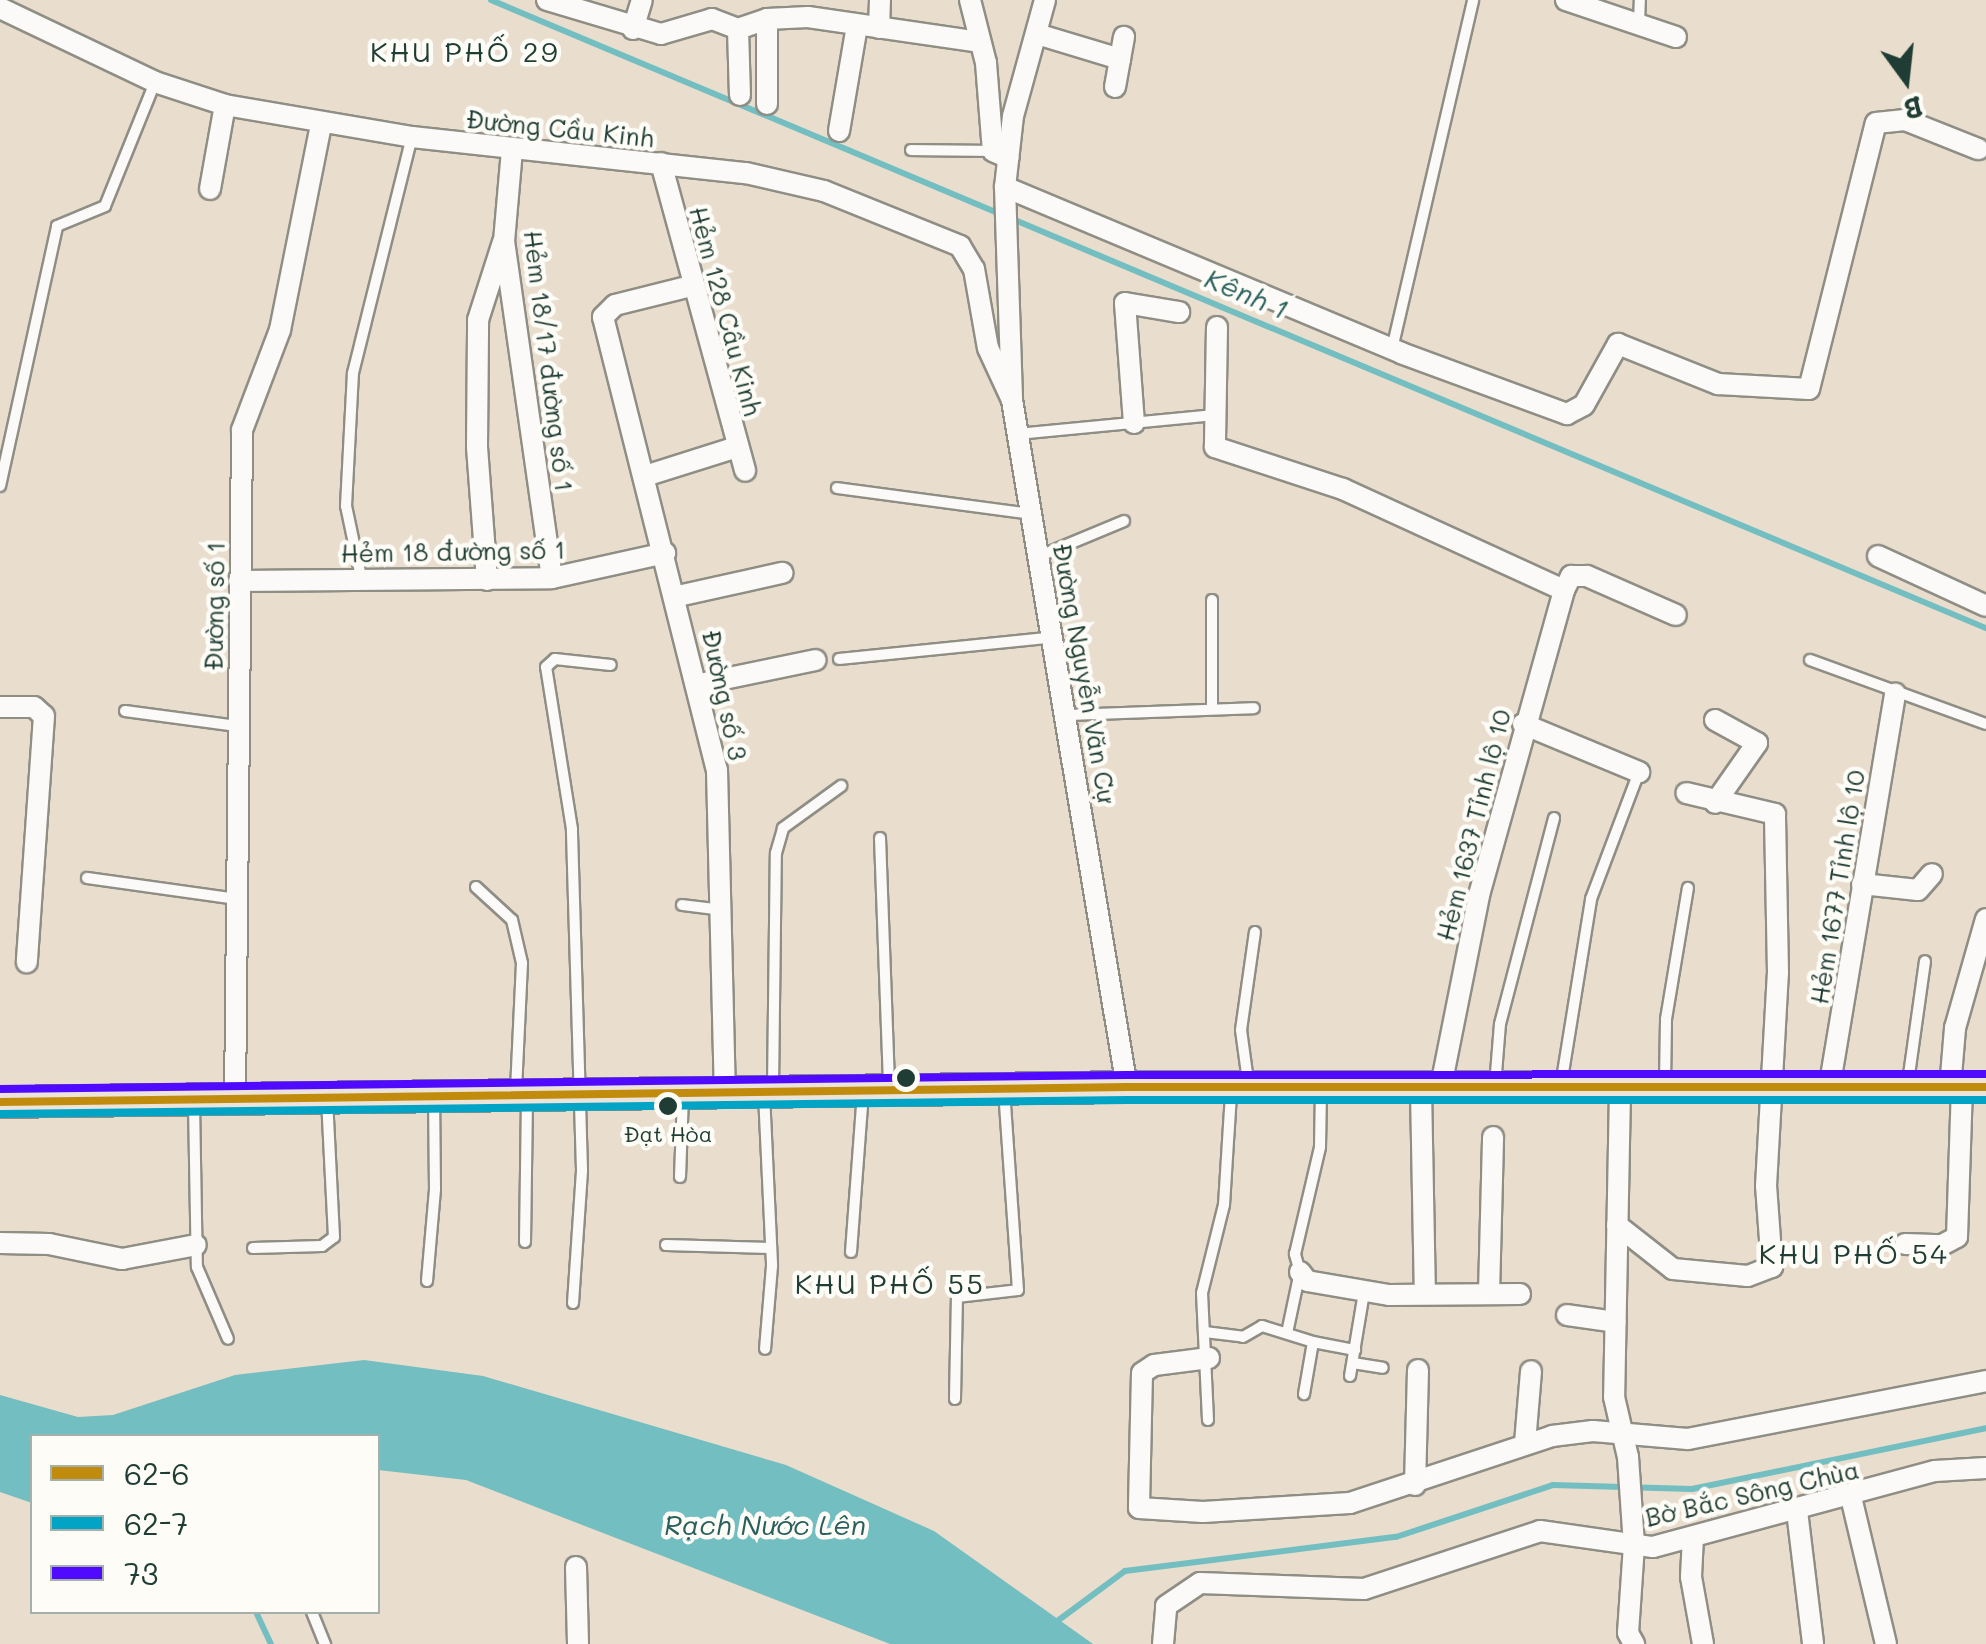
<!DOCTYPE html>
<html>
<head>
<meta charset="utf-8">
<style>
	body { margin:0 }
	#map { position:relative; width:1986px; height:1644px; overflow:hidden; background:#e9ddcd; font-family:Mali,sans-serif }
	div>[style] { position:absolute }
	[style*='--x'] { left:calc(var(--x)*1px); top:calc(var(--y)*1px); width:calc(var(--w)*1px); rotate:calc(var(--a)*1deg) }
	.water>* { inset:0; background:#73bec1 }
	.stream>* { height:6px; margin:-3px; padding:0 3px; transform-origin:3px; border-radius:3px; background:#73bec1 }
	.roads { filter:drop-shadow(2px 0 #8f8e85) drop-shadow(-2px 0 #8f8e85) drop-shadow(0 2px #8f8e85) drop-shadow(0 -2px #8f8e85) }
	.lane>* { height:10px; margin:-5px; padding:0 5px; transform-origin:5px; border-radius:5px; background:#fcfaf8 }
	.street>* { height:20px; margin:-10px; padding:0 10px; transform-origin:10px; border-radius:10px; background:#fcfaf8 }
	.primary>* { height:30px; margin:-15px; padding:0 15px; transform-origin:15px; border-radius:15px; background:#ece4db }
	.bus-1>* { height:8px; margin:-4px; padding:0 4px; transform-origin:4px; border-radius:4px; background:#c18c0d }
	.bus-2>* { height:8px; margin:-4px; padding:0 4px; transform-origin:4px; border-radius:4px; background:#02a4c6 }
	.bus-3>* { height:8px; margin:-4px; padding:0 4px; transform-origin:4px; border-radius:4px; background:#4f0aff }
	.dots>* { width:28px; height:28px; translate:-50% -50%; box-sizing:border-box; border:5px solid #fdfcf7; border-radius:50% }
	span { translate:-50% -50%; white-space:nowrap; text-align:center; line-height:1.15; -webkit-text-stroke:9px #fdfcf7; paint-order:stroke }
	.bus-label { font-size:22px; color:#1f3d34 }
	.street-label { font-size:25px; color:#1f3d34 }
	.neighbourhood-label { font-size:28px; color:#1f3d34; letter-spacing:2.5px }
	.water-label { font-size:28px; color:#29605d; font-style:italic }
	.legend { position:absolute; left:30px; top:1434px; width:350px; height:180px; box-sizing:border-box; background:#fdfcf7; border:2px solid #a4b0a9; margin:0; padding:12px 18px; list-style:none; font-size:30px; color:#1f3d34 }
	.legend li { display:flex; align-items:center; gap:20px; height:50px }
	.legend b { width:50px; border:2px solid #a4b0a9 }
	.north { position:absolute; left:1856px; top:30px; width:100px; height:100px; -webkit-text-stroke:8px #fdfcf7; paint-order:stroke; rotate:165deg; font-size:28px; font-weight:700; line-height:40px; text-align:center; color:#1f3d34 }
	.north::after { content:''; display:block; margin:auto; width:35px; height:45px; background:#1f3d34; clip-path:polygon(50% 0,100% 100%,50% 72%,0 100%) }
</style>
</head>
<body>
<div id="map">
	<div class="water">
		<div style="clip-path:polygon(364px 1360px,483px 1376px,786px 1465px,934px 1531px,1093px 1644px,890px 1644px,466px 1480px,378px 1470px,378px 1436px,32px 1436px,32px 1503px,0 1492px,0 1395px,78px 1417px,113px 1415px,235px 1375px)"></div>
	</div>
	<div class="stream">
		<div style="--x:491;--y:0;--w:1622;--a:22.79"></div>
		<div style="--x:256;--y:1612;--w:35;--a:65"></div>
		<div style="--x:1056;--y:1622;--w:86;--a:-36.5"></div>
		<div style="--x:1125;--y:1571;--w:273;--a:-7.2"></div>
		<div style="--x:1396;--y:1537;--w:165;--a:-18.3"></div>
		<div style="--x:1553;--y:1485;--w:139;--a:1.6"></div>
		<div style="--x:1692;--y:1489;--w:300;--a:-11.7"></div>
	</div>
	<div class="roads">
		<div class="lane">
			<div style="--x:1639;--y:24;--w:24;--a:-88"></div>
			<div style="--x:911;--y:150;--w:81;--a:0.7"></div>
			<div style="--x:1392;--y:349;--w:358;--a:-76.9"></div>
			<div style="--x:1017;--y:434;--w:199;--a:-5.5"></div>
			<div style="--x:0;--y:486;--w:266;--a:-77.6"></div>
			<div style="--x:57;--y:226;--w:52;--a:-22.6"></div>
			<div style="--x:105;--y:206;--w:134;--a:-68"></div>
			<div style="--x:837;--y:488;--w:196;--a:7.6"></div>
			<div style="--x:1040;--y:556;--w:91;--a:-22.6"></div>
			<div style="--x:361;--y:577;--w:73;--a:-101.9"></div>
			<div style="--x:346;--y:506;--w:133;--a:-87"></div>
			<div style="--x:353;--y:373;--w:243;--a:-76"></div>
			<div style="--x:1212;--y:600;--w:108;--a:90"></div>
			<div style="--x:839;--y:659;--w:216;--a:-5.8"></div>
			<div style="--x:1810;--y:660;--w:187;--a:20"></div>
			<div style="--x:125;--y:711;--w:113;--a:7.6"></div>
			<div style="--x:1067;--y:715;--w:187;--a:-2.1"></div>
			<div style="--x:880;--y:838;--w:247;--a:87.9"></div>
			<div style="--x:87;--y:878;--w:150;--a:8"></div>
			<div style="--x:476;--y:887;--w:49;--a:42.5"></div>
			<div style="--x:512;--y:920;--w:44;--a:76.9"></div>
			<div style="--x:522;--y:963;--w:126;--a:92.7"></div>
			<div style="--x:682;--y:905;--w:38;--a:7"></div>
			<div style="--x:1248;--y:1081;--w:51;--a:-97.8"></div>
			<div style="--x:1241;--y:1030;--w:99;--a:-81.9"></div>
			<div style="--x:1908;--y:1082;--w:122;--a:-82"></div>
			<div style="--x:1665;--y:1084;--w:65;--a:-89.1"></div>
			<div style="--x:1666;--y:1019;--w:133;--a:-80.5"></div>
			<div style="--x:1561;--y:1085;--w:188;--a:-80.8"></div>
			<div style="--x:1591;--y:899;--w:136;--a:-69.3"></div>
			<div style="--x:1495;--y:1086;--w:62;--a:-85.4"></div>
			<div style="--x:1500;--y:1024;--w:213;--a:-75.3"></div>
			<div style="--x:773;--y:1087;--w:234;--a:-89.3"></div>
			<div style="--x:776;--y:853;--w:26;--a:-74"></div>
			<div style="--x:783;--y:828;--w:72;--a:-35.9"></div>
			<div style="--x:764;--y:1094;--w:172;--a:87.3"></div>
			<div style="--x:772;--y:1266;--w:83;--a:94.8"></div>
			<div style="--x:194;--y:1103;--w:164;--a:89"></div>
			<div style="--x:197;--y:1267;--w:78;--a:66.7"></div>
			<div style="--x:680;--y:1177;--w:82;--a:-87.9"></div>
			<div style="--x:525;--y:1242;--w:144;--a:-89.2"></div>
			<div style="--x:666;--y:1245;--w:104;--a:1.7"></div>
			<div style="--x:253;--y:1248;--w:69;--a:-1.7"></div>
			<div style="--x:322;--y:1246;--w:15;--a:-37"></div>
			<div style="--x:334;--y:1237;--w:136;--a:-92.9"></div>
			<div style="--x:851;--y:1252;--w:159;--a:-85.7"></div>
			<div style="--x:427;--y:1281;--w:92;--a:-85"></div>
			<div style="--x:435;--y:1189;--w:89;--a:-90.6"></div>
			<div style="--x:573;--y:1303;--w:133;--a:-86.1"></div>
			<div style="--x:582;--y:1170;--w:341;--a:-91.7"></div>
			<div style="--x:572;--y:829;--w:164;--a:-99.1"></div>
			<div style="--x:546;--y:667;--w:12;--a:-42"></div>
			<div style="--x:555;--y:659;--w:56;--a:6.1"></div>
			<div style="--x:1205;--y:1332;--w:38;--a:7"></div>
			<div style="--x:1243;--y:1337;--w:22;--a:-30"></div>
			<div style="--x:1262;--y:1326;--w:53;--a:17.4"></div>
			<div style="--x:1313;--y:1342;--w:53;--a:99.8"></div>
			<div style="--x:1287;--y:1333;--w:62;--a:-78"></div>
			<div style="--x:1300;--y:1272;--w:19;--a:-106"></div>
			<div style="--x:1295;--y:1254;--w:110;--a:-76.8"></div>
			<div style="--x:1320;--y:1147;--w:57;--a:-89"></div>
			<div style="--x:1313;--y:1342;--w:43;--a:10.8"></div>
			<div style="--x:1353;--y:1363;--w:30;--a:9"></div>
			<div style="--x:1350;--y:1376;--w:85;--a:-80.5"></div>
			<div style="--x:955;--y:1399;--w:102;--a:-88.9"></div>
			<div style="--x:957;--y:1297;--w:61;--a:-6.5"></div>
			<div style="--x:1018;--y:1290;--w:198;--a:-94"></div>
			<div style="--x:1208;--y:1420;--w:127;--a:-92.7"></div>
			<div style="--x:1202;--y:1293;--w:91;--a:-76"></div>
			<div style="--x:1224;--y:1205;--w:112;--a:-86.4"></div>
			<div style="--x:312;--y:1612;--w:35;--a:68"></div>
		</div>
		<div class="street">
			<div style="--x:547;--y:0;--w:119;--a:16.6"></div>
			<div style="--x:661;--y:34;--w:53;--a:-16.4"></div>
			<div style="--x:712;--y:19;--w:28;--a:21"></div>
			<div style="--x:738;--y:29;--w:31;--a:-19"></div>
			<div style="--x:767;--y:19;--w:41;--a:-2.8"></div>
			<div style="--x:808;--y:17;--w:173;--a:8.3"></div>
			<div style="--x:970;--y:0;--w:65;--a:75.7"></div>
			<div style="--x:986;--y:63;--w:88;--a:85.5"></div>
			<div style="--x:993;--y:151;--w:17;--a:24"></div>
			<div style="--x:1045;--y:0;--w:120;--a:105.4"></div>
			<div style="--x:1013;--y:116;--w:71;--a:96.4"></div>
			<div style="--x:1005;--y:187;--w:213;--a:88.1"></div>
			<div style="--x:1012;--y:400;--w:697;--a:80.5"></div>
			<div style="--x:1566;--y:0;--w:116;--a:18.6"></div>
			<div style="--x:0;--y:8;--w:172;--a:25.5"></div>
			<div style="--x:155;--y:82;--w:74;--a:18.2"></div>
			<div style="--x:225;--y:105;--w:190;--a:9.7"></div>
			<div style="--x:412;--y:137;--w:336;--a:6.2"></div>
			<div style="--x:746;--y:173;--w:80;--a:13"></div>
			<div style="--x:824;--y:191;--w:147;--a:22"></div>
			<div style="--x:960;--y:246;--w:27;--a:59"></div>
			<div style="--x:974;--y:269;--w:80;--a:80"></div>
			<div style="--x:988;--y:348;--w:57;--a:65.2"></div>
			<div style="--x:879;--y:28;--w:28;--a:-88"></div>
			<div style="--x:633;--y:29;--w:30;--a:-73"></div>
			<div style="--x:738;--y:29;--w:66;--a:88.3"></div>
			<div style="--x:1037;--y:34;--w:87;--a:16.8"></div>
			<div style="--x:1115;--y:87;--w:51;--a:-79.8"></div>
			<div style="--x:767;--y:104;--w:85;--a:-90"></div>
			<div style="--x:839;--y:131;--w:107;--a:-80.3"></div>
			<div style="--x:512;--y:150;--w:91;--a:95"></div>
			<div style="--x:504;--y:241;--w:340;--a:81.9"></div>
			<div style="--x:661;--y:163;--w:319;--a:74.7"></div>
			<div style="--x:1005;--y:187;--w:429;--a:22.7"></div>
			<div style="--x:1401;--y:353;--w:177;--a:20.2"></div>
			<div style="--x:1567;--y:414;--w:19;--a:-28"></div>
			<div style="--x:1584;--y:405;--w:70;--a:-60.9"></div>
			<div style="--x:1618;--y:344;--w:108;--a:21.8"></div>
			<div style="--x:1718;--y:384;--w:91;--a:3.1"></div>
			<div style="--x:1809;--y:389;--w:274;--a:-75.9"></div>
			<div style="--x:1876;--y:123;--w:29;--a:-6"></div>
			<div style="--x:1905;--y:120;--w:79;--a:21.7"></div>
			<div style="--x:210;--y:189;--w:85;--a:-79.9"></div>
			<div style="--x:691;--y:286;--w:78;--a:166"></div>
			<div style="--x:615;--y:305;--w:17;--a:135"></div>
			<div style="--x:603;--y:317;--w:467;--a:75.9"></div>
			<div style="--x:717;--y:770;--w:324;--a:88.6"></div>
			<div style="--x:1217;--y:327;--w:120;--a:91"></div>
			<div style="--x:1215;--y:447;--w:135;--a:18.2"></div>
			<div style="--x:1343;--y:489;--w:243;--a:24.6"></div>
			<div style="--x:1134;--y:423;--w:120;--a:-94.3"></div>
			<div style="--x:1125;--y:303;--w:55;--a:9.5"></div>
			<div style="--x:645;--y:476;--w:96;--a:-17.5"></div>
			<div style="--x:1878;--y:556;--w:119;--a:24.8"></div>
			<div style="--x:487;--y:580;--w:134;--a:-94.3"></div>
			<div style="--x:477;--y:446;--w:126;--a:-89.5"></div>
			<div style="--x:478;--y:320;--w:82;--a:-72.2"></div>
			<div style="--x:239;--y:581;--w:313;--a:-0.5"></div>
			<div style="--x:552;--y:578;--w:116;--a:-12.5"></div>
			<div style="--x:678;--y:596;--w:107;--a:-12.5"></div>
			<div style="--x:700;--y:684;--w:118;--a:-11.7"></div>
			<div style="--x:0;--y:707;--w:34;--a:0"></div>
			<div style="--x:34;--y:707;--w:13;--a:42"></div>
			<div style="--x:44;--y:716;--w:247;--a:94"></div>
			<div style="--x:1715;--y:720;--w:48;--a:28.7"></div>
			<div style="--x:1757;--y:743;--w:73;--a:125"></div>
			<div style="--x:1523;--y:724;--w:126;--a:22.5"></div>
			<div style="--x:1862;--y:884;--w:56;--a:6.1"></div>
			<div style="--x:1918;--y:890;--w:21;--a:-49"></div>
			<div style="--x:1950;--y:1088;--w:60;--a:-85.2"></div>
			<div style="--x:1955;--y:1028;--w:113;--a:-74.1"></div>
			<div style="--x:1829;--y:1089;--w:401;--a:-80.5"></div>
			<div style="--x:1421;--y:1090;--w:202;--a:88.9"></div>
			<div style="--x:1440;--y:1091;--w:200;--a:-78.7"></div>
			<div style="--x:1479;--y:895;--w:317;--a:-74.4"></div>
			<div style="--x:1564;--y:590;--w:16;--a:-63"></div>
			<div style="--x:1571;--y:576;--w:16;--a:0"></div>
			<div style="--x:1587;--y:576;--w:97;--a:23.7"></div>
			<div style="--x:1620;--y:1091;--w:306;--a:91.1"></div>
			<div style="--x:1614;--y:1397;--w:62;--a:76.9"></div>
			<div style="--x:1628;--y:1457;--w:88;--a:86.1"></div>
			<div style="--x:1634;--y:1545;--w:88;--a:93.9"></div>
			<div style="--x:1628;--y:1633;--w:13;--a:61"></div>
			<div style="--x:235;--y:1101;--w:671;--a:-89.4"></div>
			<div style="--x:242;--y:430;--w:107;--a:-69.2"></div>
			<div style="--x:280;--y:330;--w:210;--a:-78.7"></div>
			<div style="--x:1617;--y:1225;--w:71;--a:38.2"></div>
			<div style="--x:1673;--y:1269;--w:75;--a:5.3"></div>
			<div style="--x:1748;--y:1276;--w:26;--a:-21"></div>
			<div style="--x:1772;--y:1267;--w:81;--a:-94.2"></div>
			<div style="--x:1766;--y:1186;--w:213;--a:-86.8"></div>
			<div style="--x:1778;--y:973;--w:159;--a:-91.1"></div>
			<div style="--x:1775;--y:814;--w:91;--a:-166.7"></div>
			<div style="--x:0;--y:1243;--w:49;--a:1.2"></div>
			<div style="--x:49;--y:1244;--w:75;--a:11.6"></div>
			<div style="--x:122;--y:1259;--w:75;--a:-10.7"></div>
			<div style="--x:1905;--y:1244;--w:37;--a:2"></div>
			<div style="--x:1942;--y:1245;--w:17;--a:-28"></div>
			<div style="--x:1957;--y:1237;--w:150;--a:-88.1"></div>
			<div style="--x:1300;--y:1272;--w:11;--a:52"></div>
			<div style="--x:1307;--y:1281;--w:83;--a:9.7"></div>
			<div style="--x:1389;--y:1295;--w:131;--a:-0.4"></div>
			<div style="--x:1489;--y:1293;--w:156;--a:-88.5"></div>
			<div style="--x:1567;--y:1315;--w:49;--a:8.1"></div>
			<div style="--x:1209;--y:1358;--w:55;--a:172.7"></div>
			<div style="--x:1154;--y:1365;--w:14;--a:146"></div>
			<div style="--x:1142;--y:1373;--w:135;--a:91.3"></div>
			<div style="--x:1139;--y:1508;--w:64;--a:3.6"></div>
			<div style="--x:1203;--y:1512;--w:147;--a:-3.5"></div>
			<div style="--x:1350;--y:1503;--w:213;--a:-18.3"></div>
			<div style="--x:1552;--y:1436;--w:41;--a:-7"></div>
			<div style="--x:1593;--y:1431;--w:95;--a:4.8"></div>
			<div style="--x:1688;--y:1439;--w:304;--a:-11"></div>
			<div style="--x:1525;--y:1443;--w:72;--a:-85.2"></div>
			<div style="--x:1415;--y:1485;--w:115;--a:-88.5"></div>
			<div style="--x:1851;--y:1497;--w:151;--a:76.6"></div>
			<div style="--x:1797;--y:1511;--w:134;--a:83.1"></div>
			<div style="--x:1693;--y:1537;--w:40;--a:92.9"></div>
			<div style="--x:1691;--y:1577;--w:68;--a:79.8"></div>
			<div style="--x:576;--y:1567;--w:77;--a:88.5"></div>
			<div style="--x:1163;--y:1644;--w:38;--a:-85"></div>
			<div style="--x:1166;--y:1606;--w:41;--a:-34.1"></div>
			<div style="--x:1200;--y:1583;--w:164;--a:2.1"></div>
			<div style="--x:1364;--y:1589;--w:185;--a:-18.2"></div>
			<div style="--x:1540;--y:1531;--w:114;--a:8.1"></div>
			<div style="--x:1653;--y:1547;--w:292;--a:-15.1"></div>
			<div style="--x:1935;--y:1471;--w:51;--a:-3.4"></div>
		</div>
		<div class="primary">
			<div style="--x:0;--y:1102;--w:1127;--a:-0.76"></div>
			<div style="--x:1127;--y:1087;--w:859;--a:0"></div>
		</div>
	</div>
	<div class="bus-1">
		<div style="--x:0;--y:1102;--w:1127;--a:-0.76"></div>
		<div style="--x:1127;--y:1087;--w:859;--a:0"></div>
	</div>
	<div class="bus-2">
		<div style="--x:0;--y:1114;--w:1127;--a:-0.71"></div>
		<div style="--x:1127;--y:1100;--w:859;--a:0"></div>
	</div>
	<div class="bus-3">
		<div style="--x:0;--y:1089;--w:1127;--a:-0.71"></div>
		<div style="--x:1127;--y:1075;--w:859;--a:-0.07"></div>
	</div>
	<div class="dots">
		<div style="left:906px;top:1078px;background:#1f3d34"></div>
		<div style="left:668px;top:1106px;background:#1f3d34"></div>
	</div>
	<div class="bus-label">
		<span style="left:668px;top:1134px">Đạt Hòa</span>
	</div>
	<div class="street-label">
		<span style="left:560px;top:128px;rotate:6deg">Đường Cầu Kinh</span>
		<span style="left:726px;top:311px;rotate:75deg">Hẻm 128 Cầu Kinh</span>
		<span style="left:549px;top:361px;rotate:83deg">Hẻm 18/17 đường số 1</span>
		<span style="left:453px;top:551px;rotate:-1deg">Hẻm 18 đường số 1</span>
		<span style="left:214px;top:606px;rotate:-89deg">Đường số 1</span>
		<span style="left:1085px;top:673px;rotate:80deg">Đường Nguyễn Văn Cự</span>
		<span style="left:725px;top:695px;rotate:78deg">Đường số 3</span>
		<span style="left:1473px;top:825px;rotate:-76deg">Hẻm 1637 Tỉnh lộ 10</span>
		<span style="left:1837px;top:887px;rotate:-81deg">Hẻm 1677 Tỉnh lộ 10</span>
		<span style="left:1752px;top:1493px;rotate:-13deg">Bờ Bắc Sông Chùa</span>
	</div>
	<div class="neighbourhood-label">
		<span style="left:465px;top:51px">KHU PHỐ 29</span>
		<span style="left:1854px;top:1253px">KHU PHỐ 54</span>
		<span style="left:890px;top:1283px">KHU PHỐ 55</span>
	</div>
	<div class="water-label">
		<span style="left:1247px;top:293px;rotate:23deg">Kênh 1</span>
		<span style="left:765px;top:1524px">Rạch Nước Lên</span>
	</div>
	<ul class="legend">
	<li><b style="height:12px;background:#c18c0d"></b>62-6</li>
	<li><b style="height:12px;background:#02a4c6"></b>62-7</li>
	<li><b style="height:12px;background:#4f0aff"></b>73</li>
	</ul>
	<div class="north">B</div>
</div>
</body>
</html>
